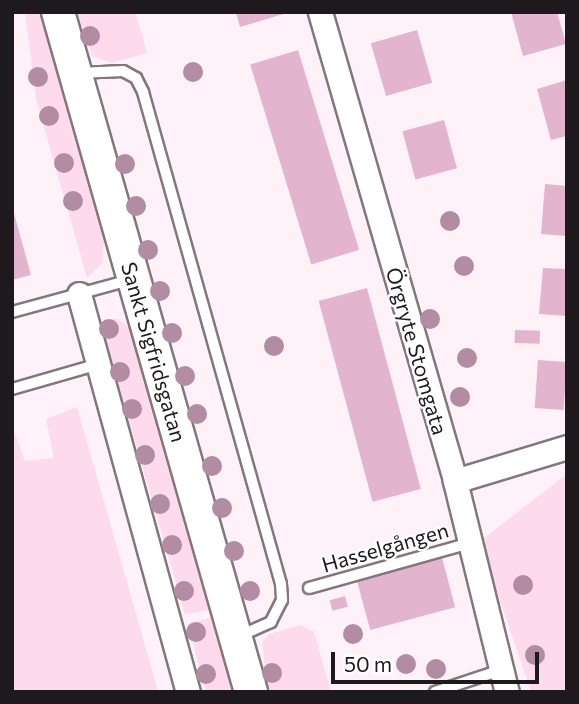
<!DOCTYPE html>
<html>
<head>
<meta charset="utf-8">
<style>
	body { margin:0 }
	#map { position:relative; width:579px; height:704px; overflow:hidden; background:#fff1f8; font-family:Commissioner,sans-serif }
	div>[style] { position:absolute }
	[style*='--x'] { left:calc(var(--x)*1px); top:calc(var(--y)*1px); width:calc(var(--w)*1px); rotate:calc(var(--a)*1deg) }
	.green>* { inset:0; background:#fddbed }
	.building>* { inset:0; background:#e3b4ce; transform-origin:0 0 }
	.roads { filter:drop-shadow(2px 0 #83777d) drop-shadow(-2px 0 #83777d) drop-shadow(0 2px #83777d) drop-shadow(0 -2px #83777d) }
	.lane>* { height:10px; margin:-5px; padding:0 5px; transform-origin:5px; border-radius:5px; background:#fff }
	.street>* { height:23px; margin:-11.5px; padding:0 11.5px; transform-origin:11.5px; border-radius:11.5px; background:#fff }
	.secondary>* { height:32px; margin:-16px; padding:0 16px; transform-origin:16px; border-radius:16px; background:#fff }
	.trees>* { width:20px; height:20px; margin:-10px; border-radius:50%; background:#b18ca2 }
	span { translate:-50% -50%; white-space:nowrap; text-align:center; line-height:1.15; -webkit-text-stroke:5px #fff; paint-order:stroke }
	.street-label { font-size:21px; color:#1e191c }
	.frame { position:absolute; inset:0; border:14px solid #1e191c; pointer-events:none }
	.scale { position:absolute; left:331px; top:652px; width:208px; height:32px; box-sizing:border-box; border:4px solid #1e191c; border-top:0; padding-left:9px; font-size:21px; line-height:24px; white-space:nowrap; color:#1e191c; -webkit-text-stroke:5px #fff; paint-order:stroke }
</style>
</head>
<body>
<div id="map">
	<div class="green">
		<div style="clip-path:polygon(25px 12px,41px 12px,105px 234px,102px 263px,87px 278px,36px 99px)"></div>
		<div style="clip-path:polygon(77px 12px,135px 12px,147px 53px,112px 63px,92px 56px)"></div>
		<div style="clip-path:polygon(117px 318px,132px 330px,211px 610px,185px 614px,103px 331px,104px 322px)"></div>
		<div style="clip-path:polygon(77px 407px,158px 691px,158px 692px,12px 692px,12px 425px,25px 461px,54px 458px,46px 419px)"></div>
		<div style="clip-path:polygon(567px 474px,567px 692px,531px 692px,480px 541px)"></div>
		<div style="clip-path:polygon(213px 617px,234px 692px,206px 692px,190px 632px,188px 624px)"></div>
		<div style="clip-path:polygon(301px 625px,314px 632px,331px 692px,268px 692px,262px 643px,269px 634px)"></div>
	</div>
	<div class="building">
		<div style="clip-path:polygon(236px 12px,287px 12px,287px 13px,240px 27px)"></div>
		<div style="clip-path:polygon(511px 12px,557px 12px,566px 44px,523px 56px)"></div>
		<div style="left:417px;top:30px;width:55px;height:48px;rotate:74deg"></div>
		<div style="left:298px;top:50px;width:209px;height:50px;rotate:73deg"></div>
		<div style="clip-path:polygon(567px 80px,567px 136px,551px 140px,537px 89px)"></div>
		<div style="left:444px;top:120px;width:50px;height:43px;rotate:75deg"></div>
		<div style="clip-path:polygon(545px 184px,567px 186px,567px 236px,541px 234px)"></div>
		<div style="clip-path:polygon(12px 206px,31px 275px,12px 280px)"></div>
		<div style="clip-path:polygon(543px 268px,567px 269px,567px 316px,539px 314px)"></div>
		<div style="left:367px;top:288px;width:208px;height:50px;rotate:75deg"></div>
		<div style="left:515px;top:330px;width:25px;height:13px;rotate:2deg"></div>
		<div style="left:538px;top:360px;width:29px;height:48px;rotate:4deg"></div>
		<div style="left:442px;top:558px;width:51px;height:88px;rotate:75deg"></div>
		<div style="left:345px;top:596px;width:11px;height:16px;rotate:75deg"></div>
	</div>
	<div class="roads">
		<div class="lane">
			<div style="--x:78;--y:73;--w:45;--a:-2.5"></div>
			<div style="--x:123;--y:71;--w:15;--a:28"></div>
			<div style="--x:136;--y:78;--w:16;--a:63"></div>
			<div style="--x:143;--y:92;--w:511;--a:74.33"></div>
			<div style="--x:281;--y:584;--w:16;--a:86"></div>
			<div style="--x:282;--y:600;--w:25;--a:117"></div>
			<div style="--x:271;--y:622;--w:35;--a:156"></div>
			<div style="--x:12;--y:312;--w:122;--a:-15.2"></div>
			<div style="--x:12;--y:389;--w:91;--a:-16"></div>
			<div style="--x:309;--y:588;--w:167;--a:-15.6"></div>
			<div style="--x:435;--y:692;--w:70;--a:-18.4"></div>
		</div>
		<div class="street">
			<div style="--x:320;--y:12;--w:488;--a:73.9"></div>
			<div style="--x:455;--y:481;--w:217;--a:76.2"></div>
			<div style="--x:79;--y:294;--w:413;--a:74.7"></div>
			<div style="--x:455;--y:481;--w:117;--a:-16.9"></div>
		</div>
		<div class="secondary">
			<div style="--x:58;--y:12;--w:707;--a:74.15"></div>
		</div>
	</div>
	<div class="trees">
		<div style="left:90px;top:36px"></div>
		<div style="left:193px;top:72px"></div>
		<div style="left:38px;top:77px"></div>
		<div style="left:49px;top:116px"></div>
		<div style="left:64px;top:163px"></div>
		<div style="left:125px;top:164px"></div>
		<div style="left:73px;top:201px"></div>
		<div style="left:136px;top:206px"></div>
		<div style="left:450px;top:221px"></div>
		<div style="left:148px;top:250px"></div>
		<div style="left:464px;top:266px"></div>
		<div style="left:160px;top:291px"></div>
		<div style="left:430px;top:319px"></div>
		<div style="left:109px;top:329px"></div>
		<div style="left:172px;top:333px"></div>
		<div style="left:274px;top:346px"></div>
		<div style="left:467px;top:358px"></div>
		<div style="left:120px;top:372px"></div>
		<div style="left:185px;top:376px"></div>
		<div style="left:460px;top:397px"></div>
		<div style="left:132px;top:409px"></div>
		<div style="left:197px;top:414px"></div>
		<div style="left:145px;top:455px"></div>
		<div style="left:212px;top:466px"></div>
		<div style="left:160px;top:504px"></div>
		<div style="left:222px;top:508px"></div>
		<div style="left:172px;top:545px"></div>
		<div style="left:234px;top:551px"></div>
		<div style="left:523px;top:585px"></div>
		<div style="left:184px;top:591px"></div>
		<div style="left:250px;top:591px"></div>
		<div style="left:196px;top:632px"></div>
		<div style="left:353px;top:634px"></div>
		<div style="left:535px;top:655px"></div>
		<div style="left:406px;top:664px"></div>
		<div style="left:436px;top:669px"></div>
		<div style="left:272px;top:673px"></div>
		<div style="left:206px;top:674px"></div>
	</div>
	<div class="street-label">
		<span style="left:417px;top:351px;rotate:74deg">Örgryte Stomgata</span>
		<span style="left:154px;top:352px;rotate:74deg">Sankt Sigfridsgatan</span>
		<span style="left:385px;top:547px;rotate:-16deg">Hasselgången</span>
	</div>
	<div class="frame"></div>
	<div class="scale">50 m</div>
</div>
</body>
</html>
